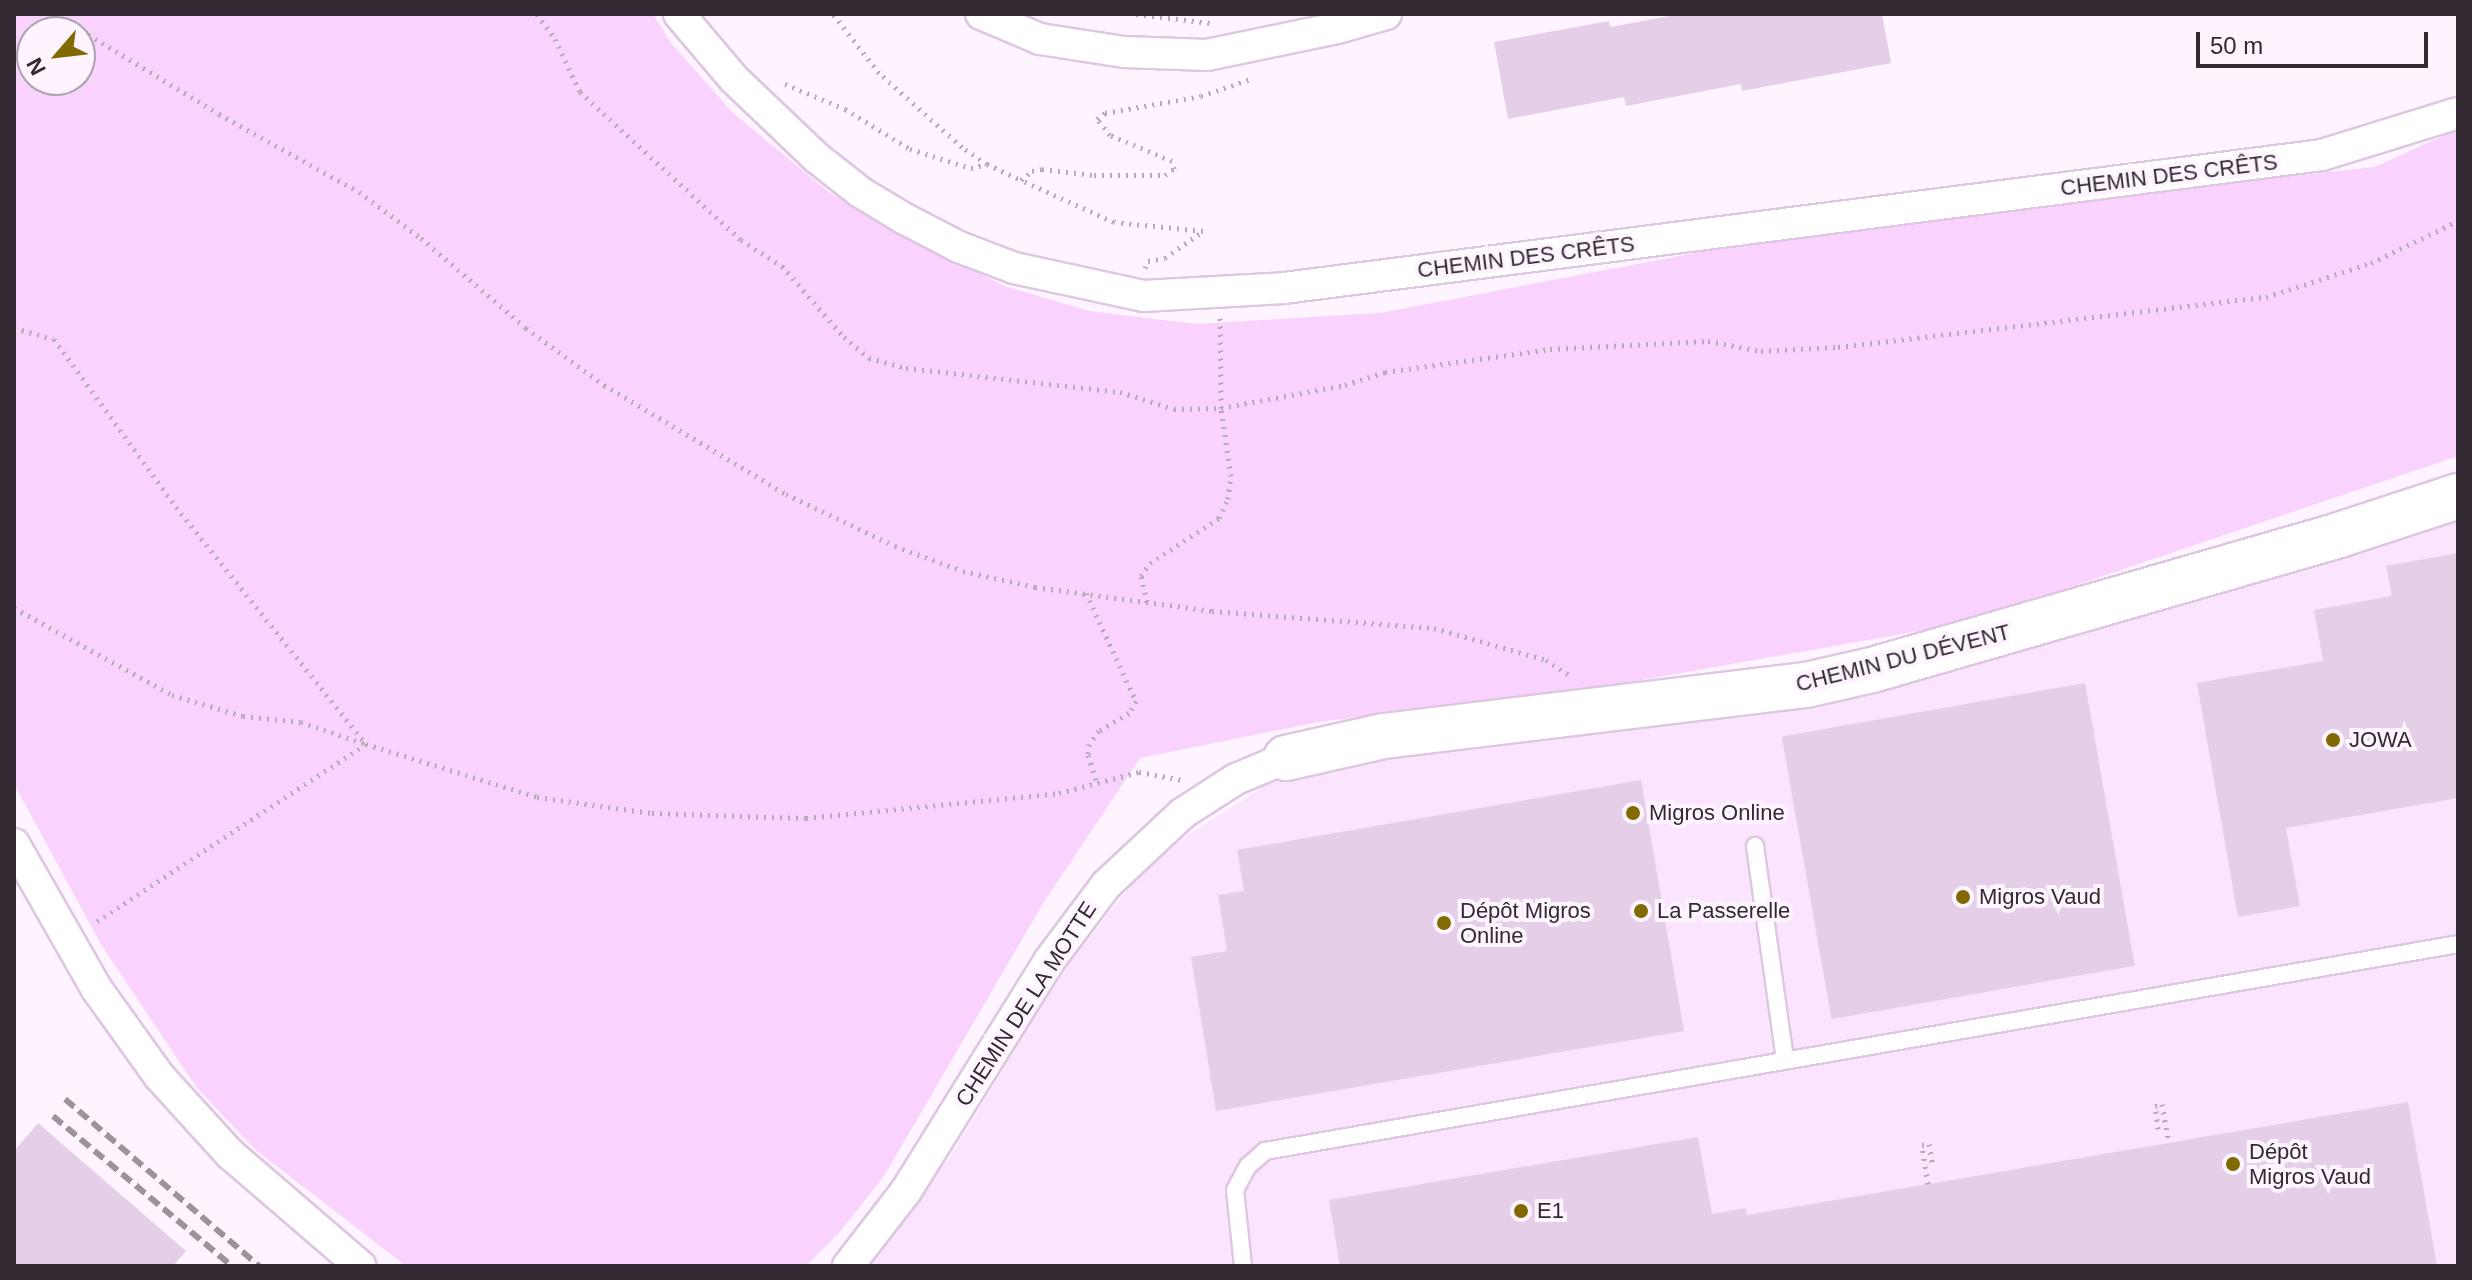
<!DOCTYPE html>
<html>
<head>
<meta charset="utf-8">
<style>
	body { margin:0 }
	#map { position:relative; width:2472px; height:1280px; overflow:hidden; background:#fef4ff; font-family:Helvetica,sans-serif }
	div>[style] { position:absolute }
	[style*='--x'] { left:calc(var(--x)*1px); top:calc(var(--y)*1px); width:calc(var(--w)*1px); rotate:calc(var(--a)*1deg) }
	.built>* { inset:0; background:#fbe4fe }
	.green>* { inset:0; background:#fad2fe }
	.building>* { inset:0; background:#e5cee7; transform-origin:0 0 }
	.path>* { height:5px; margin-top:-2.5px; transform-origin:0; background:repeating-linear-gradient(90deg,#b6acb7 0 2px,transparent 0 8px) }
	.roads { filter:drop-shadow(2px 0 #dec7e0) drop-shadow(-2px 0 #dec7e0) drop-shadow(0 2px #dec7e0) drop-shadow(0 -2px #dec7e0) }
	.lane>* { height:16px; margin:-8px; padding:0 8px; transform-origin:8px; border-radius:8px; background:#fff }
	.street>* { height:30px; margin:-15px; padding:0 15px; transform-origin:15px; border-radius:15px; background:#fff }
	.secondary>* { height:44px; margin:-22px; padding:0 22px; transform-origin:22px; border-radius:22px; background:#fff }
	.rail>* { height:6px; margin-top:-3px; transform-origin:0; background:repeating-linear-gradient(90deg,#9b929c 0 12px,transparent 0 18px) }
	.dots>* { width:22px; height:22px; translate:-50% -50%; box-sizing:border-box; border:4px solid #fef4ff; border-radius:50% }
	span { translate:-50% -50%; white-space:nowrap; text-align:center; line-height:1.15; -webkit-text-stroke:8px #fef4ff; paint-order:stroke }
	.street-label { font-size:22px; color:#322933 }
	.poi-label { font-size:22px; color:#322933 }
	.left { translate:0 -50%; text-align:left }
	.frame { position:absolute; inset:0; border:16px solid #322933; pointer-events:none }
	.north { position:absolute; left:16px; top:16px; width:80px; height:80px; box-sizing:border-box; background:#fef4ff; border:2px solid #aca3ad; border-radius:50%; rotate:242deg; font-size:22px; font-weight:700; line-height:32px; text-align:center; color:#322933 }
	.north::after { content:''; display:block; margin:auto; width:28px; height:36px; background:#816a02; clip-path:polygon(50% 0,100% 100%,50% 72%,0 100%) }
	.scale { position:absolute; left:2196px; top:32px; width:232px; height:36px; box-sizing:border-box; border:4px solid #322933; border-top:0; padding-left:10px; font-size:24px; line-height:28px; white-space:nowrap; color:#322933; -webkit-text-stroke:6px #fef4ff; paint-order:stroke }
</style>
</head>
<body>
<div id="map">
	<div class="built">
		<div style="clip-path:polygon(2458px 514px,2458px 1266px,869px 1266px,952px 1154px,1065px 968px,1137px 878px,1191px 833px,1266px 785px,1326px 764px,1808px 701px,1995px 660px)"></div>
	</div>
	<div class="green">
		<div style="clip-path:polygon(evenodd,14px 14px,653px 14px,671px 43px,733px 113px,830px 193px,1004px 286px,1089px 311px,1196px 324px,1380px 313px,1837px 226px,2375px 167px,2458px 129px,2458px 456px,1964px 623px,1591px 689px,1318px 722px,1140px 758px,1042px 905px,884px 1176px,839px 1233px,806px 1266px,406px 1266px,257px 1151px,197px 1088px,102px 946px,14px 784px,14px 14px,32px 32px,80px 32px,80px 80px,32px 80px,32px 32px)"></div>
	</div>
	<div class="building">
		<div style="clip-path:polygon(1681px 14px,1882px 14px,1891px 63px,1742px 91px,1741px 84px,1626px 106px,1624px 97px,1508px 119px,1494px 42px,1609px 21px,1610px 27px)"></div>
		<div style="clip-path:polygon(2458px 553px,2458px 798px,2286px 828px,2300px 906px,2238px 917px,2197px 683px,2323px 661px,2314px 610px,2392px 596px,2386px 566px)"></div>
		<div style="left:2085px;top:683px;width:287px;height:308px;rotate:80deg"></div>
		<div style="clip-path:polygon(1641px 780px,1684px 1031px,1216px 1111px,1191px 957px,1227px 951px,1218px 895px,1244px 891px,1237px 850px)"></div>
		<div style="clip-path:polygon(2408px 1102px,2437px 1266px,1340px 1266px,1329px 1200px,1698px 1137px,1712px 1214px,1746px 1208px,1747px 1215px)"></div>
		<div style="clip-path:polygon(38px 1123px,186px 1251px,173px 1266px,14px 1266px,14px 1151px)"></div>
	</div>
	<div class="path">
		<div style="--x:54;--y:14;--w:193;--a:31.2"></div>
		<div style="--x:219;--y:114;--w:160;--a:29.1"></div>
		<div style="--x:359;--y:192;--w:77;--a:36.6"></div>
		<div style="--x:421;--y:238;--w:138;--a:40.6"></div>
		<div style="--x:526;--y:328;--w:97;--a:36.2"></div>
		<div style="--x:604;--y:385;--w:212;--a:30.9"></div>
		<div style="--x:786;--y:494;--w:121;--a:25.5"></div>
		<div style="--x:895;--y:546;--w:72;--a:20.2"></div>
		<div style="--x:963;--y:571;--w:74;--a:12.5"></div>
		<div style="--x:1035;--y:587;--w:179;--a:7.7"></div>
		<div style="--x:1212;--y:611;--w:223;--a:4.4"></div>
		<div style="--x:1434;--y:628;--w:116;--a:15.9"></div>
		<div style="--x:1546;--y:660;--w:30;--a:33"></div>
		<div style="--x:537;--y:14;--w:31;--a:54"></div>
		<div style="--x:555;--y:39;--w:59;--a:64.7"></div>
		<div style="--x:580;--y:92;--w:219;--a:42.6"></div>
		<div style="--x:741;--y:240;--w:49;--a:32.4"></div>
		<div style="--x:782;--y:266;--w:94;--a:48.9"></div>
		<div style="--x:844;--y:337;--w:33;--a:40"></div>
		<div style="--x:869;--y:358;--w:38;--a:15"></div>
		<div style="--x:906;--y:368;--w:215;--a:6.4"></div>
		<div style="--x:1120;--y:392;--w:57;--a:17.5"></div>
		<div style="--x:1174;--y:409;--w:47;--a:-1.2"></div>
		<div style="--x:1221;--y:408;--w:126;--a:-10.5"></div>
		<div style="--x:1345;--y:385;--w:42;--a:-18"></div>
		<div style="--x:1385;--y:372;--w:167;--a:-7.9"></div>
		<div style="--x:1550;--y:349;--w:158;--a:-2.9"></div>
		<div style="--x:1708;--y:341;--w:54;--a:10.7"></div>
		<div style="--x:1761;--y:351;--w:77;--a:-3"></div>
		<div style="--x:1838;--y:347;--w:431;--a:-6.7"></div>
		<div style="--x:2266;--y:297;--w:110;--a:-17.9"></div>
		<div style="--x:2371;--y:263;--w:97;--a:-25.8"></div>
		<div style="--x:1136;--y:14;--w:75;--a:6.9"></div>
		<div style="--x:785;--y:84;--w:65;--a:22.6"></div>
		<div style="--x:845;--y:109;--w:76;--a:31.6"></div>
		<div style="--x:910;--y:149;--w:64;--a:17.3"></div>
		<div style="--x:971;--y:168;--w:16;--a:-14"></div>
		<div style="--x:987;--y:164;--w:30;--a:-146"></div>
		<div style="--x:962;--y:147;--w:111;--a:-138.3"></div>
		<div style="--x:879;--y:73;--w:75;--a:-127.9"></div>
		<div style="--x:987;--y:164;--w:38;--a:25"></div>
		<div style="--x:1145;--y:268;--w:8;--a:-67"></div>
		<div style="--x:1148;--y:261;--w:17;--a:-10"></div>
		<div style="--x:1165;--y:258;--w:47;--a:-35.4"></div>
		<div style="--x:1203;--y:231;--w:89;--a:-174.2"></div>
		<div style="--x:1114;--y:222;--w:102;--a:-155.7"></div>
		<div style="--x:1021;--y:180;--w:14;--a:-39"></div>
		<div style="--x:1032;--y:171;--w:10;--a:-11"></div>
		<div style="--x:1042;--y:169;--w:52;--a:6.6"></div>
		<div style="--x:1094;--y:175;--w:71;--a:0"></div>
		<div style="--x:1165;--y:175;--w:11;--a:-34"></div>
		<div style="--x:1174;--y:169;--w:8;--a:-104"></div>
		<div style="--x:1172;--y:161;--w:67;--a:-157.2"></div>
		<div style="--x:1110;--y:135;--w:21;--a:-129"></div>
		<div style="--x:1097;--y:119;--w:10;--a:-37"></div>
		<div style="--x:1105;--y:113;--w:97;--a:-10"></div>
		<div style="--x:1201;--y:96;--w:53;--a:-18.8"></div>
		<div style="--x:14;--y:328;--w:41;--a:15.4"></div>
		<div style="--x:54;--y:339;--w:208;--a:54"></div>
		<div style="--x:176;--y:507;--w:304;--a:51.3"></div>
		<div style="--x:366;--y:744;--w:179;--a:17.2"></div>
		<div style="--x:537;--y:797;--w:116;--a:7.9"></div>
		<div style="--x:652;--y:813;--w:154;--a:1.9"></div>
		<div style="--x:806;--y:818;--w:254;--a:-5.6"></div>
		<div style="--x:1059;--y:793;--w:83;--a:-14.7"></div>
		<div style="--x:1139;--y:772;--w:44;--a:10.5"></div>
		<div style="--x:1086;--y:593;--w:119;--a:65.2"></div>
		<div style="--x:1136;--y:701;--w:14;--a:120"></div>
		<div style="--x:1129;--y:713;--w:35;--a:149"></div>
		<div style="--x:1099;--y:731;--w:16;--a:128"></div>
		<div style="--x:1089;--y:744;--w:11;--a:95"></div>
		<div style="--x:1088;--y:755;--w:28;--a:72"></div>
		<div style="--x:1147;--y:602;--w:27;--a:-103"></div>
		<div style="--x:1141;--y:576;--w:16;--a:-55"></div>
		<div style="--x:1150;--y:563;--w:82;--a:-33.1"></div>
		<div style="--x:1219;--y:518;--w:21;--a:-65"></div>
		<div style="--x:1228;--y:499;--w:23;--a:-83"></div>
		<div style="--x:1231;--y:476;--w:69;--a:-98.4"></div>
		<div style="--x:1221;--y:408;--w:90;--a:-90.6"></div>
		<div style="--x:14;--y:608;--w:180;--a:28.8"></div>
		<div style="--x:172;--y:695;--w:74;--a:16.5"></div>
		<div style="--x:243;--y:716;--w:58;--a:5.9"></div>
		<div style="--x:301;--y:722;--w:69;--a:18.7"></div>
		<div style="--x:366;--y:744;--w:327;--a:146.6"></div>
		<div style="--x:2158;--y:1129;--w:23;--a:-97"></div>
		<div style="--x:2155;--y:1106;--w:7;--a:-16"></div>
		<div style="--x:2162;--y:1104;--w:40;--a:80"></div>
		<div style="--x:1928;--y:1184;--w:39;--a:-99"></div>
		<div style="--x:1922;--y:1145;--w:7;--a:-8"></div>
		<div style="--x:1929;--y:1144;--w:22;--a:80"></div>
	</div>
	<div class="roads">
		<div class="lane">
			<div style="--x:1755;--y:846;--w:216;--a:82"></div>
			<div style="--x:1243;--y:1266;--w:76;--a:-96"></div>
			<div style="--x:1235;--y:1190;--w:27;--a:-62"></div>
			<div style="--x:1248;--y:1166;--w:23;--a:-41"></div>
			<div style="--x:1265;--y:1151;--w:1211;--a:-9.84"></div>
		</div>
		<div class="street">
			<div style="--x:679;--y:14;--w:85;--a:49.8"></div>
			<div style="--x:734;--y:79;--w:115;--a:43.6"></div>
			<div style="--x:817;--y:158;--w:55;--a:38.3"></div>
			<div style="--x:860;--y:192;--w:52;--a:31"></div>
			<div style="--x:905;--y:219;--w:61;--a:27.4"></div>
			<div style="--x:959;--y:247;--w:59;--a:20.9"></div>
			<div style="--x:1014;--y:268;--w:132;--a:12.2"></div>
			<div style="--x:1143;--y:296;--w:141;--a:-3.2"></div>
			<div style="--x:1284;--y:288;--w:1046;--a:-7.3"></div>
			<div style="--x:2322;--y:155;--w:142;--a:-17.2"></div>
			<div style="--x:981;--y:14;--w:64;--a:23"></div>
			<div style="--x:1040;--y:39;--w:85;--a:8.8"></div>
			<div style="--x:1124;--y:52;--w:83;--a:2.1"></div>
			<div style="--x:1207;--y:55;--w:133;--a:-11.7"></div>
			<div style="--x:1337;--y:28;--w:51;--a:-15.9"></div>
			<div style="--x:14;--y:844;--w:166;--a:60.3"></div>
			<div style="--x:96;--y:988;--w:108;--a:54.4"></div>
			<div style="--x:159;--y:1076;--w:105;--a:47.7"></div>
			<div style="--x:230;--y:1154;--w:172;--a:40.7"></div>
			<div style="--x:848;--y:1266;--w:95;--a:-52.3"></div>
			<div style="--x:906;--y:1191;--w:271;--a:-58.1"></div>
			<div style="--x:1049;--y:961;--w:95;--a:-53.1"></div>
			<div style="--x:1106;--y:885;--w:105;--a:-43.1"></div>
			<div style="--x:1183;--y:813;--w:63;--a:-32.7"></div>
			<div style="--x:1236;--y:779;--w:54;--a:-22.8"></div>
		</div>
		<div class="secondary">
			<div style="--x:1286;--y:758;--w:100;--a:-12.7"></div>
			<div style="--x:1384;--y:736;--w:425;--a:-6.9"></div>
			<div style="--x:1806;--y:685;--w:68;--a:-12.8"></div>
			<div style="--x:1872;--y:670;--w:489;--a:-16.1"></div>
			<div style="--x:2342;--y:534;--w:122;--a:-18.1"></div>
		</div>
	</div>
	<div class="rail">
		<div style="--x:65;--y:1099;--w:256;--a:40.7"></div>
		<div style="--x:53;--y:1116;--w:234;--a:40"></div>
	</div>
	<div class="dots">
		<div style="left:2333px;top:740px;background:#816a02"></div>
		<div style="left:1633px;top:813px;background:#816a02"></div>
		<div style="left:1963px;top:897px;background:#816a02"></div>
		<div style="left:1641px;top:911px;background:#816a02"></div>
		<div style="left:1444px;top:923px;background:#816a02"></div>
		<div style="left:2233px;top:1164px;background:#816a02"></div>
		<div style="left:1521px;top:1211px;background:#816a02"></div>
	</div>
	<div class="street-label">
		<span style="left:2169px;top:175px;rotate:-7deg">CHEMIN DES CRÊTS</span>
		<span style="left:1526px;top:257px;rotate:-7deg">CHEMIN DES CRÊTS</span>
		<span style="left:1903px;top:658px;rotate:-14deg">CHEMIN DU DÉVENT</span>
		<span style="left:1026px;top:1004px;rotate:-57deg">CHEMIN DE LA MOTTE</span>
	</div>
	<div class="poi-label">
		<span class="left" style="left:2349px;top:740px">JOWA</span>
		<span class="left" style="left:1649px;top:813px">Migros Online</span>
		<span class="left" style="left:1979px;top:897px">Migros Vaud</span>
		<span class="left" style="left:1460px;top:923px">Dépôt Migros<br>Online</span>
		<span class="left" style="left:1657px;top:911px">La Passerelle</span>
		<span class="left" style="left:2249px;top:1164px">Dépôt<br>Migros Vaud</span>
		<span class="left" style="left:1537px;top:1211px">E1</span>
	</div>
	<div class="frame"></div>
	<div class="north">N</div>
	<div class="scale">50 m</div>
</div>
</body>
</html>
